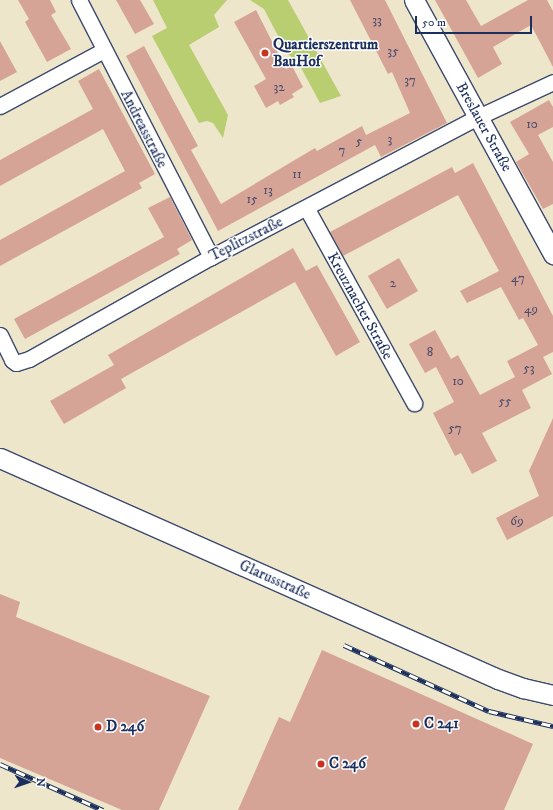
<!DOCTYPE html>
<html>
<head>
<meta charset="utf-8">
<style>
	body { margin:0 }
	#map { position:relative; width:553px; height:810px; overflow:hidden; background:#eee6ca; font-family:"IM FELL DW Pica",serif }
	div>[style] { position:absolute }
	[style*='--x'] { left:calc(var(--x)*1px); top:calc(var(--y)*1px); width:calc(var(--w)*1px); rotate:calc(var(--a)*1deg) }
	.green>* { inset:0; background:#b9cd71 }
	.building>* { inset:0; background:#d6a497; transform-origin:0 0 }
	.roads { filter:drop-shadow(1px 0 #3b4a6e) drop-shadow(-1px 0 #3b4a6e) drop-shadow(0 1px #3b4a6e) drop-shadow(0 -1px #3b4a6e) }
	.minor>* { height:15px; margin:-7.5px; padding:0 7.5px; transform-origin:7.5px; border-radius:7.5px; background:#fff }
	.tertiary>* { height:19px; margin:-9.5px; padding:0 9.5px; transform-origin:9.5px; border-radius:9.5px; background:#fff }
	.rail>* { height:4.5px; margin-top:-2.25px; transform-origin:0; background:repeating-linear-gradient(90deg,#fff 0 9px,#1b2f5e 0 18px); box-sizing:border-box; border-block:1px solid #1b2f5e }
	.dots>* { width:11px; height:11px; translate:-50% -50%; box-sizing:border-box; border:2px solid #fff; border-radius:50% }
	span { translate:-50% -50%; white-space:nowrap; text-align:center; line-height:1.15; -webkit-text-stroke:3px #fff; paint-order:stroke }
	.number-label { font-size:13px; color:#4a4c6c }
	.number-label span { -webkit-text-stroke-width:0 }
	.poi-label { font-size:15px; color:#1b2f5e; font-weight:700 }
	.left { translate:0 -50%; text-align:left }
	.street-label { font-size:15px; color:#1b2f5e }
	.north { position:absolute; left:8px; top:762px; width:40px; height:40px; -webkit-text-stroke:3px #fff; paint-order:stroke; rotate:92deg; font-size:11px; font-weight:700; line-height:16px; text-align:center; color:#1b2f5e }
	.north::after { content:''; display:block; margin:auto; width:14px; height:18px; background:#1b2f5e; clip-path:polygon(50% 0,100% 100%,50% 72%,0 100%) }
	.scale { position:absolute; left:415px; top:16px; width:117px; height:18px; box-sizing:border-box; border:2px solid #1b2f5e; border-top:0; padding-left:5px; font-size:12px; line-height:14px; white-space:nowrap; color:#1b2f5e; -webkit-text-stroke:3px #fff; paint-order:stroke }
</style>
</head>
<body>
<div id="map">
	<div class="green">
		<div style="clip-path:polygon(153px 0,227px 0,214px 15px,219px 27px,189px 45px,228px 115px,223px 138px,213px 123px,207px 121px,199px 123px,152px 36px,167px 28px)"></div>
		<div style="clip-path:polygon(250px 0,288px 0,341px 96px,320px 103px,299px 64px,287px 53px,264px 9px)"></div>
	</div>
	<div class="building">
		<div style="clip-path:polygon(18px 0,50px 0,56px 12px,51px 15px,71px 49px,47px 62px,25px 22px,29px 19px)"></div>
		<div style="clip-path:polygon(116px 0,140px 0,154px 24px,135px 34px)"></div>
		<div style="clip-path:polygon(350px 0,385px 0,447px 123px,381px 157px,375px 145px,218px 231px,126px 56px,144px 46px,198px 146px,191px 150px,221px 204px,315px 148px,317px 151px,362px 126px,366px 135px,410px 113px,392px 72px,388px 74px)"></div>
		<div style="clip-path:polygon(435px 0,466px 0,481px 26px,528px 0,547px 0,553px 11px,553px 67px,531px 25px,493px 47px,502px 64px,478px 78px)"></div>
		<div style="clip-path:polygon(256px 10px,286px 69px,292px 66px,303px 87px,292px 94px,294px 97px,280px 105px,278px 101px,266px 108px,254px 86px,266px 79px,234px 22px)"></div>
		<div style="clip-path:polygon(0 41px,17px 72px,0 81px)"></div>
		<div style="clip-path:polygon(99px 69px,155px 174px,139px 183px,142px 188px,0 266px,0 240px,125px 171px,103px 129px,0 186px,0 160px,93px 109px,78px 81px)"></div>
		<div style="clip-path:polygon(549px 100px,553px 107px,553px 127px,538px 135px,553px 162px,553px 204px,543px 209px,516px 162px,529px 154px,510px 122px)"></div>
		<div style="clip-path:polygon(473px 163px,553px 316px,553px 352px,543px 357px,552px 374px,522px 390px,531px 408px,482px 433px,497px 461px,472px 474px,461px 453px,455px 456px,433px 413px,454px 402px,436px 367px,425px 373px,409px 344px,435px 330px,451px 359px,458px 355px,480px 395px,515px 377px,507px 361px,538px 345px,523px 318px,519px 320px,501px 287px,467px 303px,460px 291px,499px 271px,458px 195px,343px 256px,330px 232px,452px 167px,455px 173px)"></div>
		<div style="clip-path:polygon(170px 197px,192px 240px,177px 249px,180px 254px,25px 339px,14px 319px,164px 237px,148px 208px)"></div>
		<div style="clip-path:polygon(293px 248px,306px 271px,317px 265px,360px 342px,336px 356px,295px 282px,121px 379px,126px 388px,64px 424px,50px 401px,114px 365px,108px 355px)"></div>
		<div style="left:399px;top:258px;width:38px;height:36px;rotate:60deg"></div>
		<div style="clip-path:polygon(553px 418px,553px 516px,507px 540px,496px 518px,539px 496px,529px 471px)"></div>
		<div style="clip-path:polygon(0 594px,20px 602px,16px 617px,210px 696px,159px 810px,122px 810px,0 758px)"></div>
		<div style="clip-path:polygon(322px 650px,533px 744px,504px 810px,238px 810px,279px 717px,290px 722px)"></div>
	</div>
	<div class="roads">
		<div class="minor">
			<div style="--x:79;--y:0;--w:289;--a:62.8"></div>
			<div style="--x:0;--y:106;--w:118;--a:-28.3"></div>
			<div style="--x:307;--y:209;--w:222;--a:61.1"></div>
			<div style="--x:0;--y:335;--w:28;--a:64"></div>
			<div style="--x:12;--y:360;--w:5;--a:37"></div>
			<div style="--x:16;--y:363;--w:14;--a:-17"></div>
			<div style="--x:29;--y:359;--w:209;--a:-29.3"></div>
			<div style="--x:211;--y:257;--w:301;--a:-27.7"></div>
			<div style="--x:478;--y:117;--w:83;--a:-25"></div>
		</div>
		<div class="tertiary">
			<div style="--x:414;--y:0;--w:290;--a:61.3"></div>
			<div style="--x:0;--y:458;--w:545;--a:23.93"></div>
			<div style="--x:498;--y:679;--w:27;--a:20"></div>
			<div style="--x:523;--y:688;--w:31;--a:13"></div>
		</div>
	</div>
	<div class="rail">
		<div style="--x:344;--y:645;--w:159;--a:24.5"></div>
		<div style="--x:489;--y:711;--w:66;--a:13.2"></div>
		<div style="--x:0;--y:764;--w:113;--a:24.1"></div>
	</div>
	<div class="dots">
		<div style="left:265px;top:53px;background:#c8321e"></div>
		<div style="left:416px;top:724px;background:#c8321e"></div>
		<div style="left:98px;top:727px;background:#c8321e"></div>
		<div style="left:321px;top:764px;background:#c8321e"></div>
	</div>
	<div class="number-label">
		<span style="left:377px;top:20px">33</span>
		<span style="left:393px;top:51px">35</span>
		<span style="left:410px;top:80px">37</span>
		<span style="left:279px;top:87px">32</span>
		<span style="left:532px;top:124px">10</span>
		<span style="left:390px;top:139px">3</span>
		<span style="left:359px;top:141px">5</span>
		<span style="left:342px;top:150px">7</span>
		<span style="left:297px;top:174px">11</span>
		<span style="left:268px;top:190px">13</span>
		<span style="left:252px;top:199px">15</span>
		<span style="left:518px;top:278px">47</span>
		<span style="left:393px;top:283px">2</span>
		<span style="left:531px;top:309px">49</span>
		<span style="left:430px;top:352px">8</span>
		<span style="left:529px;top:368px">53</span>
		<span style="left:458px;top:381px">10</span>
		<span style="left:505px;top:401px">55</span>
		<span style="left:455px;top:428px">57</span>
		<span style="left:517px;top:521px">69</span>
	</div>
	<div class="poi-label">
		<span class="left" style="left:273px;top:53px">Quartierszentrum<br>BauHof</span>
		<span class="left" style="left:424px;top:724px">C 241</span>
		<span class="left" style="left:106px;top:727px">D 246</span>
		<span class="left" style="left:329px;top:764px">C 246</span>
	</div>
	<div class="street-label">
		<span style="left:484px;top:127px;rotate:61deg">Breslauer Straße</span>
		<span style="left:144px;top:129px;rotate:63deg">Andreasstraße</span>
		<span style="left:246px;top:239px;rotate:-27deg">Teplitzstraße</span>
		<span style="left:360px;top:306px;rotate:61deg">Kreuznacher Straße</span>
		<span style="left:275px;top:580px;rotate:24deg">Glarusstraße</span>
	</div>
	<div class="north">N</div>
	<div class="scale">50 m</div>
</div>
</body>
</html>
